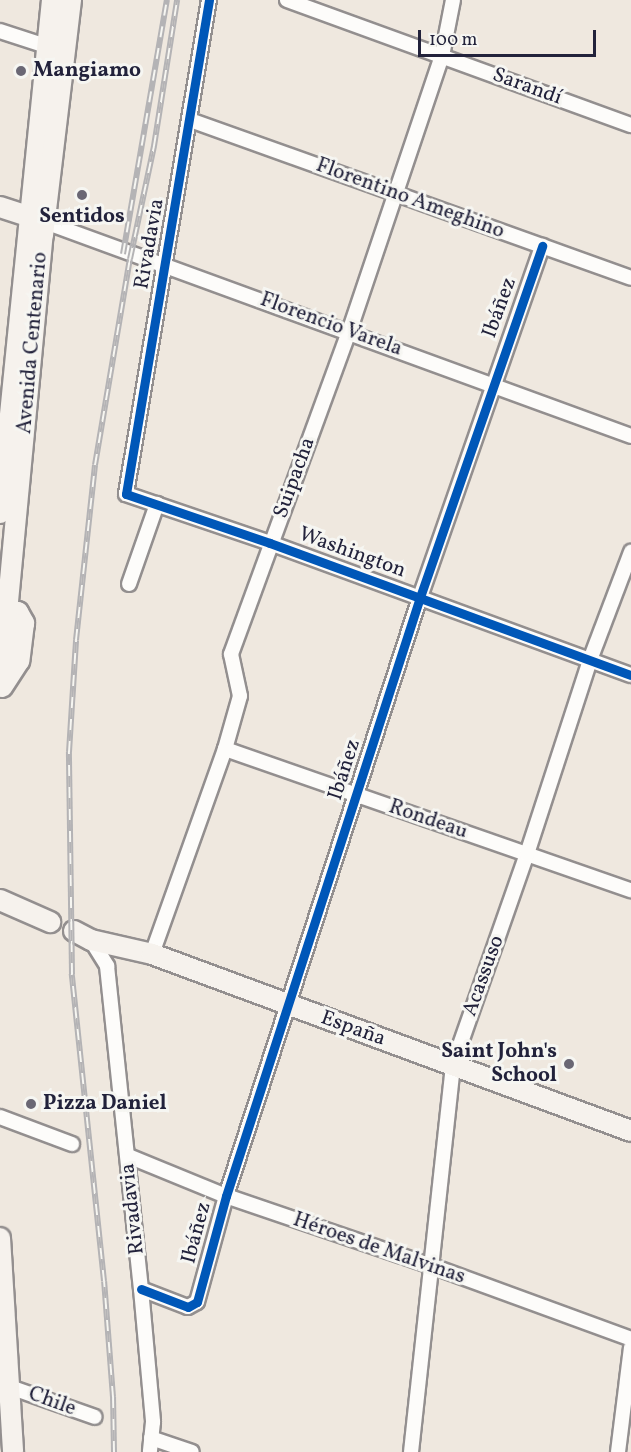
<!DOCTYPE html>
<html>
<head>
<meta charset="utf-8">
<style>
	body { margin:0 }
	#map { position:relative; width:631px; height:1452px; overflow:hidden; background:#efe8df; font-family:Vollkorn,serif }
	div>[style] { position:absolute }
	[style*='--x'] { left:calc(var(--x)*1px); top:calc(var(--y)*1px); width:calc(var(--w)*1px); rotate:calc(var(--a)*1deg) }
	.roads { filter:drop-shadow(2px 0 #938f8f) drop-shadow(-2px 0 #938f8f) drop-shadow(0 2px #938f8f) drop-shadow(0 -2px #938f8f) }
	.street>* { height:14px; margin:-7px; padding:0 7px; transform-origin:7px; border-radius:7px; background:#fdfcfa }
	.secondary>* { height:20px; margin:-10px; padding:0 10px; transform-origin:10px; border-radius:10px; background:#f6f2ed }
	.rail>* { height:6px; margin-top:-3px; transform-origin:0; background:repeating-linear-gradient(90deg,#f6f6f2 0 11px,#b4b3b5 0 22px); box-sizing:border-box; border-block:2px solid #b4b3b5 }
	.cycleway>* { height:9px; margin:-4.5px; padding:0 4.5px; transform-origin:4.5px; border-radius:4.5px; background:#0057b8 }
	.dots>* { width:16px; height:16px; translate:-50% -50%; box-sizing:border-box; border:3px solid #f6f6f2; border-radius:50% }
	span { translate:-50% -50%; white-space:nowrap; text-align:center; line-height:1.15; -webkit-text-stroke:6px #f6f6f2; paint-order:stroke }
	.poi-label { font-size:21px; color:#22223b; font-weight:700 }
	.left { translate:0 -50%; text-align:left }
	.right { translate:-100% -50%; text-align:right }
	.street-label { font-size:21px; color:#22223b }
	.scale { position:absolute; left:418px; top:30px; width:178px; height:27px; box-sizing:border-box; border:3px solid #22223b; border-top:0; padding-left:8px; font-size:18px; line-height:21px; white-space:nowrap; color:#22223b; -webkit-text-stroke:4px #f6f6f2; paint-order:stroke }
</style>
</head>
<body>
<div id="map">
	<div class="roads">
		<div class="street">
			<div style="--x:209;--y:0;--w:501;--a:99.54"></div>
			<div style="--x:126;--y:494;--w:152;--a:18.8"></div>
			<div style="--x:270;--y:543;--w:384;--a:20.1"></div>
			<div style="--x:287;--y:0;--w:366;--a:20"></div>
			<div style="--x:0;--y:31;--w:58;--a:18.1"></div>
			<div style="--x:190;--y:120;--w:468;--a:19.7"></div>
			<div style="--x:45;--y:222;--w:624;--a:20.06"></div>
			<div style="--x:129;--y:584;--w:85;--a:-70.7"></div>
			<div style="--x:225;--y:749;--w:430;--a:19.2"></div>
			<div style="--x:91;--y:940;--w:31;--a:58"></div>
			<div style="--x:107;--y:966;--w:325;--a:84"></div>
			<div style="--x:141;--y:1289;--w:134;--a:84.8"></div>
			<div style="--x:153;--y:1422;--w:30;--a:96"></div>
			<div style="--x:152;--y:954;--w:218;--a:-70.4"></div>
			<div style="--x:225;--y:749;--w:55;--a:-74.2"></div>
			<div style="--x:240;--y:696;--w:43;--a:-102.1"></div>
			<div style="--x:231;--y:654;--w:343;--a:-69.9"></div>
			<div style="--x:349;--y:332;--w:291;--a:-71.4"></div>
			<div style="--x:442;--y:56;--w:57;--a:-78.9"></div>
			<div style="--x:0;--y:1117;--w:77;--a:20.6"></div>
			<div style="--x:128;--y:1156;--w:106;--a:22.2"></div>
			<div style="--x:226;--y:1196;--w:218;--a:18.8"></div>
			<div style="--x:432;--y:1266;--w:212;--a:20.1"></div>
			<div style="--x:141;--y:1289;--w:50;--a:21"></div>
			<div style="--x:188;--y:1307;--w:10;--a:-29"></div>
			<div style="--x:197;--y:1302;--w:110;--a:-74.7"></div>
			<div style="--x:226;--y:1196;--w:630;--a:-72.05"></div>
			<div style="--x:420;--y:597;--w:372;--a:-70.8"></div>
			<div style="--x:4;--y:1385;--w:96;--a:19.4"></div>
			<div style="--x:151;--y:1438;--w:43;--a:18.9"></div>
			<div style="--x:411;--y:1452;--w:389;--a:-83.8"></div>
			<div style="--x:453;--y:1065;--w:224;--a:-70.7"></div>
			<div style="--x:527;--y:854;--w:204;--a:-72"></div>
			<div style="--x:590;--y:660;--w:116;--a:-69.2"></div>
			<div style="--x:618;--y:1452;--w:105;--a:-82.9"></div>
		</div>
		<div class="secondary">
			<div style="--x:0;--y:207;--w:42;--a:18"></div>
			<div style="--x:0;--y:513;--w:516;--a:-84.21"></div>
			<div style="--x:0;--y:610;--w:18;--a:6"></div>
			<div style="--x:18;--y:612;--w:13;--a:61"></div>
			<div style="--x:24;--y:623;--w:38;--a:97"></div>
			<div style="--x:19;--y:661;--w:31;--a:123"></div>
			<div style="--x:0;--y:686;--w:453;--a:-84.6"></div>
			<div style="--x:43;--y:235;--w:237;--a:-83.2"></div>
			<div style="--x:0;--y:900;--w:55;--a:23.7"></div>
			<div style="--x:74;--y:931;--w:19;--a:28"></div>
			<div style="--x:91;--y:940;--w:63;--a:12.9"></div>
			<div style="--x:152;--y:954;--w:511;--a:20.28"></div>
			<div style="--x:0;--y:1238;--w:214;--a:86.5"></div>
		</div>
	</div>
	<div class="rail">
		<div style="--x:123;--y:254;--w:258;--a:-80.2"></div>
		<div style="--x:114;--y:1452;--w:55;--a:-91"></div>
		<div style="--x:113;--y:1397;--w:116;--a:-94.4"></div>
		<div style="--x:104;--y:1281;--w:309;--a:-96"></div>
		<div style="--x:72;--y:974;--w:222;--a:-90.8"></div>
		<div style="--x:69;--y:752;--w:112;--a:-86.4"></div>
		<div style="--x:76;--y:640;--w:176;--a:-83.8"></div>
		<div style="--x:95;--y:465;--w:209;--a:-80.4"></div>
		<div style="--x:130;--y:259;--w:116;--a:-78"></div>
		<div style="--x:154;--y:146;--w:148;--a:-81"></div>
	</div>
	<div class="cycleway">
		<div style="--x:209;--y:0;--w:501;--a:99.54"></div>
		<div style="--x:126;--y:494;--w:152;--a:18.8"></div>
		<div style="--x:270;--y:543;--w:384;--a:20.1"></div>
		<div style="--x:141;--y:1289;--w:50;--a:21"></div>
		<div style="--x:188;--y:1307;--w:10;--a:-29"></div>
		<div style="--x:197;--y:1302;--w:110;--a:-74.7"></div>
		<div style="--x:226;--y:1196;--w:630;--a:-72.05"></div>
		<div style="--x:420;--y:597;--w:372;--a:-70.8"></div>
	</div>
	<div class="dots">
		<div style="left:21px;top:71px;background:#6a6774"></div>
		<div style="left:82px;top:195px;background:#6a6774"></div>
		<div style="left:569px;top:1064px;background:#6a6774"></div>
		<div style="left:31px;top:1104px;background:#6a6774"></div>
	</div>
	<div class="poi-label">
		<span class="left" style="left:33px;top:71px">Mangiamo</span>
		<span style="left:82px;top:217px">Sentidos</span>
		<span class="right" style="left:557px;top:1064px">Saint John's<br>School</span>
		<span class="left" style="left:43px;top:1104px">Pizza Daniel</span>
	</div>
	<div class="street-label">
		<span style="left:527px;top:87px;rotate:20deg">Sarandí</span>
		<span style="left:410px;top:199px;rotate:20deg">Florentino Ameghino</span>
		<span style="left:150px;top:244px;rotate:-80deg">Rivadavia</span>
		<span style="left:500px;top:308px;rotate:-70deg">Ibáñez</span>
		<span style="left:331px;top:325px;rotate:20deg">Florencio Varela</span>
		<span style="left:33px;top:343px;rotate:-85deg">Avenida Centenario</span>
		<span style="left:295px;top:478px;rotate:-70deg">Suipacha</span>
		<span style="left:352px;top:553px;rotate:20deg">Washington</span>
		<span style="left:345px;top:770px;rotate:-72deg">Ibáñez</span>
		<span style="left:428px;top:820px;rotate:19deg">Rondeau</span>
		<span style="left:484px;top:976px;rotate:-70deg">Acassuso</span>
		<span style="left:353px;top:1029px;rotate:20deg">España</span>
		<span style="left:133px;top:1209px;rotate:-96deg">Rivadavia</span>
		<span style="left:197px;top:1233px;rotate:-75deg">Ibáñez</span>
		<span style="left:379px;top:1249px;rotate:19deg">Héroes de Malvinas</span>
		<span style="left:52px;top:1402px;rotate:20deg">Chile</span>
	</div>
	<div class="scale">100 m</div>
</div>
</body>
</html>
